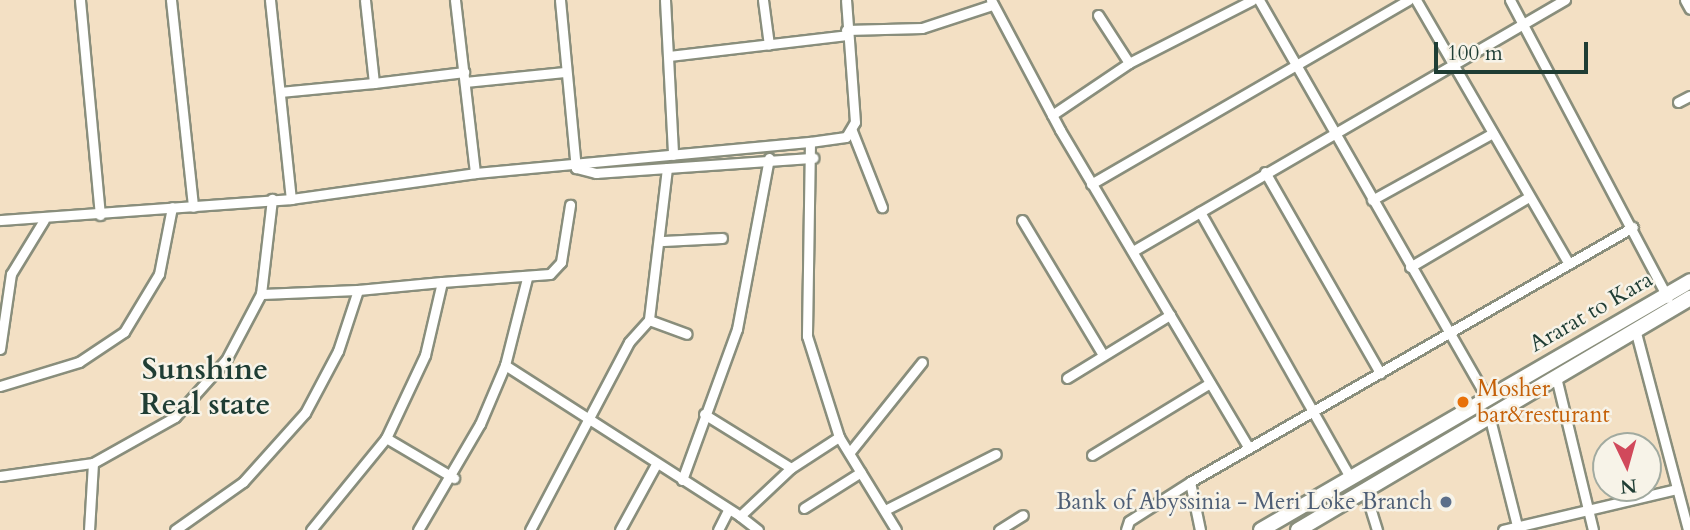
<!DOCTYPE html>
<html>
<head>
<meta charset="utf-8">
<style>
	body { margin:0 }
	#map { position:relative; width:1690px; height:530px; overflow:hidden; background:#f3e0c4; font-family:Cardo,serif }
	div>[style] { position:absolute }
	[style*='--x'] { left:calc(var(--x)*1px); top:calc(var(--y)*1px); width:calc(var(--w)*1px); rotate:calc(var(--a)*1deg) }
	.roads { filter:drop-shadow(2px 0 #898e7c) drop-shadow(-2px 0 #898e7c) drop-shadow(0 2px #898e7c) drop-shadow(0 -2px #898e7c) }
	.minor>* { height:9px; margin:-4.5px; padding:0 4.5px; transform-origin:4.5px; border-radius:4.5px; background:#fff }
	.primary>* { height:14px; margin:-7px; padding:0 7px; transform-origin:7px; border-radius:7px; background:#fff }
	.dots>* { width:19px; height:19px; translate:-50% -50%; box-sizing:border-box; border:4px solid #f7f3e8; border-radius:50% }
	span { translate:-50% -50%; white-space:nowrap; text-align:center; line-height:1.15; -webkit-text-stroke:5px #f7f3e8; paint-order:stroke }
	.street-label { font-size:23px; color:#1f3d34 }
	.food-label { font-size:23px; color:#c56008 }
	.left { translate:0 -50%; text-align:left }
	.service-label { font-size:23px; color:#4e5e75 }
	.right { translate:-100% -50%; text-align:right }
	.district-label { font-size:30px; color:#1f3d34; font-weight:700 }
	.north { position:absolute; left:1592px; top:432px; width:70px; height:70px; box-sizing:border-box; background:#f7f3e8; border:2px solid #a1aaa0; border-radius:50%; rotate:175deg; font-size:19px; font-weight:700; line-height:28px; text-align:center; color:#1f3d34 }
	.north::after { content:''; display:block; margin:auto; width:24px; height:32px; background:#d1495b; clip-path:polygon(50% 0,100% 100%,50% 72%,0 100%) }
	.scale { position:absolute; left:1434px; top:42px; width:154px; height:32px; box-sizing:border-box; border:4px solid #1f3d34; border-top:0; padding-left:9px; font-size:21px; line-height:24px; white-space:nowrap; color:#1f3d34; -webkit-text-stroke:5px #f7f3e8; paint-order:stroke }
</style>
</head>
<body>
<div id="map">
	<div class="roads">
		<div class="minor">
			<div style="--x:80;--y:0;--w:216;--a:84.7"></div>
			<div style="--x:171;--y:0;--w:208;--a:83.9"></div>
			<div style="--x:270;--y:0;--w:200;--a:84"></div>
			<div style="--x:455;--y:0;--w:174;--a:83.4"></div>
			<div style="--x:560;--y:0;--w:169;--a:84.6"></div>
			<div style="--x:576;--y:168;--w:21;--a:14"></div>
			<div style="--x:596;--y:173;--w:218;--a:-4"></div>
			<div style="--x:665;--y:0;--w:155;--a:87"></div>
			<div style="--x:763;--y:0;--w:45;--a:82.4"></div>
			<div style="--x:991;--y:0;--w:147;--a:62"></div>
			<div style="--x:1060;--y:130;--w:370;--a:59.3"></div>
			<div style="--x:1259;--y:0;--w:459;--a:60.2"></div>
			<div style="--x:1416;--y:0;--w:305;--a:59.9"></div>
			<div style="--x:1510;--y:0;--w:337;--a:62.1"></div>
			<div style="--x:1685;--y:0;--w:10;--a:61"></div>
			<div style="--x:1098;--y:15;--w:57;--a:57.1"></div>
			<div style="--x:846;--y:30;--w:76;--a:-1.5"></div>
			<div style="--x:922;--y:28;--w:74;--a:-18.2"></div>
			<div style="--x:669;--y:56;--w:179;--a:-6.7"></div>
			<div style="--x:465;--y:82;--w:100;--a:-5.7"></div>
			<div style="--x:374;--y:83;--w:91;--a:-7"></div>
			<div style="--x:280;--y:92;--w:94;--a:-5.5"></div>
			<div style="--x:374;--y:83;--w:83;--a:-96.2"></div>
			<div style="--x:1678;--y:102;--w:13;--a:-27"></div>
			<div style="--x:1052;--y:115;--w:93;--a:-34"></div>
			<div style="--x:1129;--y:63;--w:138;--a:-27.1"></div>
			<div style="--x:852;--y:131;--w:82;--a:68.5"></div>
			<div style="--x:810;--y:142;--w:36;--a:-8"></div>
			<div style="--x:846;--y:137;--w:17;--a:-59"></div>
			<div style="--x:855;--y:122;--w:122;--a:-94.2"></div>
			<div style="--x:667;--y:168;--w:153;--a:96.8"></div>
			<div style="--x:649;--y:320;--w:40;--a:20.2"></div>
			<div style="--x:1265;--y:172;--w:232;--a:60.2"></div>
			<div style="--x:1091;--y:184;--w:367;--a:-30.1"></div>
			<div style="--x:1372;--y:200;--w:138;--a:-29"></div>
			<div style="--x:1200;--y:212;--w:305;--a:60.5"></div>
			<div style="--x:0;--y:220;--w:292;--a:-4.1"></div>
			<div style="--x:291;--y:199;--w:186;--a:-8"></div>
			<div style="--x:475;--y:173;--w:336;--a:-5.3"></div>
			<div style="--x:810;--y:142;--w:194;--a:90.9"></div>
			<div style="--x:807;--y:336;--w:106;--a:72.4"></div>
			<div style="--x:839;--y:437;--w:109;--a:58.5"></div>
			<div style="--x:1022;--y:220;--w:157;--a:59"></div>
			<div style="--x:663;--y:241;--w:59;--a:-2.9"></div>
			<div style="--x:1133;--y:251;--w:500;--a:-30.2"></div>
			<div style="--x:1410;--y:267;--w:138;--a:-30.5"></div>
			<div style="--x:261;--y:294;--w:97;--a:-2.4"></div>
			<div style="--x:1635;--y:329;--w:208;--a:75.2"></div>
			<div style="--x:0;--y:349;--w:76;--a:-81.7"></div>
			<div style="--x:11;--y:274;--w:63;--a:-58.6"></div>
			<div style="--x:505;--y:365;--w:279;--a:32.7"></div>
			<div style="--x:1556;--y:377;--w:157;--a:76.4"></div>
			<div style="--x:1067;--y:378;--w:121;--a:-31.5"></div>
			<div style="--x:0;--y:386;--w:83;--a:-16.9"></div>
			<div style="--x:79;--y:362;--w:54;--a:-33.7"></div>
			<div style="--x:124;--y:332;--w:68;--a:-58.9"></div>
			<div style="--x:159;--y:274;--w:68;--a:-79"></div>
			<div style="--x:704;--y:414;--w:102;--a:31.8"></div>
			<div style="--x:1489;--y:415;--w:114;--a:75.8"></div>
			<div style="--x:386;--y:438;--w:79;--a:30.5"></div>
			<div style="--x:850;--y:452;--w:115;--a:-51.3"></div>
			<div style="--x:1092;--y:455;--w:138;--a:-31.4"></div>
			<div style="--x:93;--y:463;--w:94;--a:-29.3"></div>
			<div style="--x:175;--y:417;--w:76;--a:-48.2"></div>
			<div style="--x:226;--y:360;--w:75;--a:-62.1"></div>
			<div style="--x:261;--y:294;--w:96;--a:-83.4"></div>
			<div style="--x:0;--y:476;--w:94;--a:-8"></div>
			<div style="--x:93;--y:463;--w:67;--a:93.4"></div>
			<div style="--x:682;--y:480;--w:161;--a:-70"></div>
			<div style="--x:737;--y:329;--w:174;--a:-79.4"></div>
			<div style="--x:1190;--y:482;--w:49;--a:78.2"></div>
			<div style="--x:1365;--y:491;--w:41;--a:72.9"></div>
			<div style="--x:804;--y:508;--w:67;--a:-32.3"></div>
			<div style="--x:885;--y:510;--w:124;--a:-26.8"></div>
			<div style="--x:175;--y:530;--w:83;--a:-35.2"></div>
			<div style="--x:243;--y:482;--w:93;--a:-48.1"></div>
			<div style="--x:305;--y:413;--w:70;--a:-62"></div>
			<div style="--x:338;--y:351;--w:64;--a:-71.8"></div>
			<div style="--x:358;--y:290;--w:84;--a:-5.4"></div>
			<div style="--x:311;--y:530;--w:119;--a:-50.8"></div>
			<div style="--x:386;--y:438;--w:92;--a:-64.8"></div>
			<div style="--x:425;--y:355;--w:75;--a:-76.9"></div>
			<div style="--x:442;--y:282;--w:108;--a:-4.2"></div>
			<div style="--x:550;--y:274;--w:16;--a:-47"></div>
			<div style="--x:561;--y:262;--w:58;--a:-81"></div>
			<div style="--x:418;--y:530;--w:123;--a:-59.7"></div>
			<div style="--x:480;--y:424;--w:64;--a:-67"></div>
			<div style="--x:505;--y:365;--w:90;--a:-75.8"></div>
			<div style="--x:530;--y:530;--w:212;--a:-62.2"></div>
			<div style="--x:629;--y:342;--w:30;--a:-48"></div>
			<div style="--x:620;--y:530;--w:73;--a:-61.3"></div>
			<div style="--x:718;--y:530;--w:22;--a:-63"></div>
			<div style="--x:758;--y:530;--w:23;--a:-142"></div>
			<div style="--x:740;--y:516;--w:70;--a:-43.3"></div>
			<div style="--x:791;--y:468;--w:57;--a:-32.9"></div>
			<div style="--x:999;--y:530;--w:28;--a:-32"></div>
			<div style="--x:1126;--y:530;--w:9;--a:-72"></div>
			<div style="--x:1129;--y:521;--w:72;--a:-32.6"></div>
			<div style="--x:1190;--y:482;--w:511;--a:-29.93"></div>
			<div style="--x:1503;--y:530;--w:179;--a:-13.3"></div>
		</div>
		<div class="primary">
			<div style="--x:1261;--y:530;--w:496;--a:-30.1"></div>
			<div style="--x:1298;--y:530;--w:456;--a:-30.6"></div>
		</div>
	</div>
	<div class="dots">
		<div style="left:1463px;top:402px;background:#e8710a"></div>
		<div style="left:1446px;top:502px;background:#5c6f8a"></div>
	</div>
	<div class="street-label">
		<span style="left:1591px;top:312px;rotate:-30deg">Ararat to Kara</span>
	</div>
	<div class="food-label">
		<span class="left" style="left:1477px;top:402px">Mosher<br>bar&amp;resturant</span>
	</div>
	<div class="service-label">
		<span class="right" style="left:1432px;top:502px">Bank of Abyssinia - Meri Loke Branch</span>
	</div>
	<div class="district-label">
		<span style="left:205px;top:387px">Sunshine<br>Real state</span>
	</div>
	<div class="north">N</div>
	<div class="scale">100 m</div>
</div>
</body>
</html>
